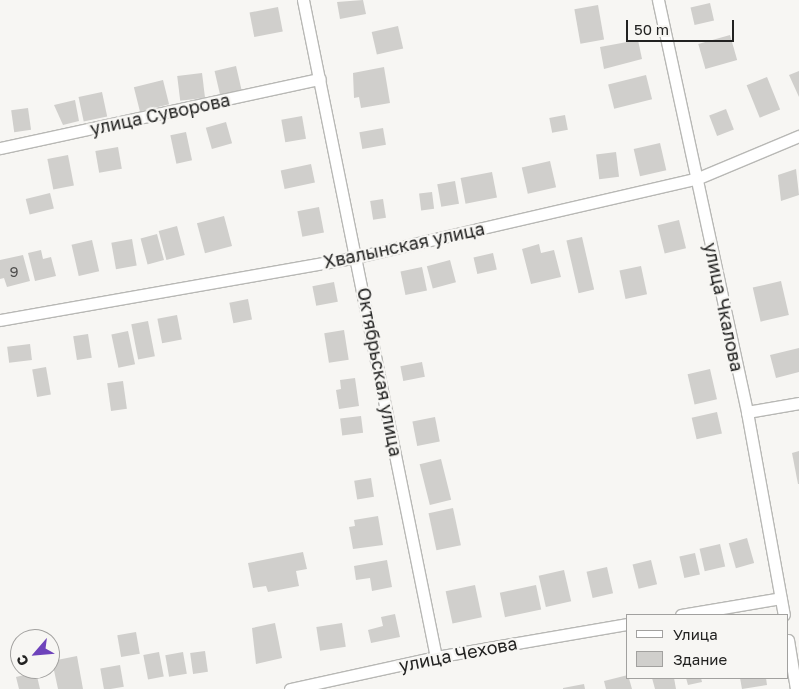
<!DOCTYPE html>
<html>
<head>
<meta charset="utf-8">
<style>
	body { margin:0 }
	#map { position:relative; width:799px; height:689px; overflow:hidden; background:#f7f6f3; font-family:"Golos Text",sans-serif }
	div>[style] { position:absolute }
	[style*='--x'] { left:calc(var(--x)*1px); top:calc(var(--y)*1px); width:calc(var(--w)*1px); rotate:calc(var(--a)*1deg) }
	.building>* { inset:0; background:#d0cfcc; transform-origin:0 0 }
	.roads { filter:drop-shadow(1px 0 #b8b8b5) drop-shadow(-1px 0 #b8b8b5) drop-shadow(0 1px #b8b8b5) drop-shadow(0 -1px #b8b8b5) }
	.minor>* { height:11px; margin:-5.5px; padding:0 5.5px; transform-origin:5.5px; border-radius:5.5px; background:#fff }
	span { translate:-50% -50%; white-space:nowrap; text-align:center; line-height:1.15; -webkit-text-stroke:4.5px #f7f6f3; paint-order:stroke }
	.number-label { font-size:15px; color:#4e4d4c }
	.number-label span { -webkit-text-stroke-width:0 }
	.street-label { font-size:18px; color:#222221 }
	.legend { position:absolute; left:626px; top:614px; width:162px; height:65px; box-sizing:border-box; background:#f7f6f3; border:1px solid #a2a19f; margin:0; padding:6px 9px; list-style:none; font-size:15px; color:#222221 }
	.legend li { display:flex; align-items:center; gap:10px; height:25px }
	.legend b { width:25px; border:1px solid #a2a19f }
	.north { position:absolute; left:10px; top:629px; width:50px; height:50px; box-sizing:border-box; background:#f7f6f3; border:1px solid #a2a19f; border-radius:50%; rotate:243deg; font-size:14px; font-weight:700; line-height:20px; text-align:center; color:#222221 }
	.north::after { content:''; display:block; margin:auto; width:18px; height:22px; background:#6e43bb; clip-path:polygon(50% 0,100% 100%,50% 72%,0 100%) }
	.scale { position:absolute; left:626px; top:20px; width:108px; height:22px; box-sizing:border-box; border:2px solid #222221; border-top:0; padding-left:6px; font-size:15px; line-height:18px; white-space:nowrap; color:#222221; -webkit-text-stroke:4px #f7f6f3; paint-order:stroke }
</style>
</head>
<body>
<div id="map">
	<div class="building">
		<div style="clip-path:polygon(363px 0,366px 14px,340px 19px,337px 2px)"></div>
		<div style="left:710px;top:3px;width:18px;height:20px;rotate:77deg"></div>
		<div style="left:598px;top:5px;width:35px;height:24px;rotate:80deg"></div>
		<div style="left:278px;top:7px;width:25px;height:29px;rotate:79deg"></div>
		<div style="left:398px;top:26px;width:23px;height:27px;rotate:77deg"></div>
		<div style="left:730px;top:35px;width:26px;height:33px;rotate:74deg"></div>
		<div style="clip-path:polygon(638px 40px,642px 59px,604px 69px,600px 47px)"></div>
		<div style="left:236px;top:66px;width:26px;height:22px;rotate:77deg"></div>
		<div style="clip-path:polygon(384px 67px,390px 103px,361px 108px,359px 97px,354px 98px,353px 73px)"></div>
		<div style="clip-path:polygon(799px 71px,799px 97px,789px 75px)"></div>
		<div style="left:202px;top:73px;width:25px;height:25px;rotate:83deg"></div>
		<div style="left:646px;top:75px;width:25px;height:39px;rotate:76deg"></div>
		<div style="left:767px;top:77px;width:35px;height:22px;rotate:68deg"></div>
		<div style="left:163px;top:80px;width:25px;height:30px;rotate:76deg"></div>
		<div style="left:102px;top:92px;width:25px;height:24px;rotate:78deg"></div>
		<div style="clip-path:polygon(75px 100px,79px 121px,63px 125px,54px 105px)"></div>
		<div style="left:28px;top:108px;width:22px;height:17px;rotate:82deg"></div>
		<div style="left:726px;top:109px;width:22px;height:18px;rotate:69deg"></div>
		<div style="left:565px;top:115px;width:15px;height:16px;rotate:79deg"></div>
		<div style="left:302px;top:116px;width:23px;height:21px;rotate:80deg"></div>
		<div style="left:226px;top:122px;width:22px;height:21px;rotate:74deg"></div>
		<div style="left:383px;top:128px;width:17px;height:24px;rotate:80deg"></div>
		<div style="left:186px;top:132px;width:29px;height:16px;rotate:78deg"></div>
		<div style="left:660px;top:143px;width:28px;height:27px;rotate:77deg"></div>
		<div style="left:118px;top:147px;width:22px;height:23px;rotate:80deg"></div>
		<div style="left:616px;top:152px;width:25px;height:20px;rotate:83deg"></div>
		<div style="left:68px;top:155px;width:31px;height:21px;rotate:79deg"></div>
		<div style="left:550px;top:161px;width:27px;height:29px;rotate:77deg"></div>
		<div style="left:311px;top:164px;width:19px;height:31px;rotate:78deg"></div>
		<div style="clip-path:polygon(796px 169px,799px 195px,781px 201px,778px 175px)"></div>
		<div style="left:492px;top:172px;width:26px;height:32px;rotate:79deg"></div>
		<div style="left:455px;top:181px;width:23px;height:18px;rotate:80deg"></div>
		<div style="left:432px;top:192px;width:17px;height:13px;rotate:83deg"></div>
		<div style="left:50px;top:193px;width:16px;height:25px;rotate:76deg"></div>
		<div style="left:383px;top:199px;width:19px;height:13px;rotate:81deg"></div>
		<div style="left:319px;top:207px;width:26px;height:22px;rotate:79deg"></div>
		<div style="left:224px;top:216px;width:31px;height:28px;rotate:75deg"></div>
		<div style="left:679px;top:220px;width:29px;height:22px;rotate:76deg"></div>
		<div style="left:177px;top:226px;width:30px;height:19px;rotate:75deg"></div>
		<div style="left:157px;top:234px;width:27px;height:17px;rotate:75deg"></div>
		<div style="left:582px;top:237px;width:54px;height:16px;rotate:77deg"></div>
		<div style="left:132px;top:239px;width:27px;height:21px;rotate:80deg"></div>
		<div style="left:92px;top:240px;width:32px;height:21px;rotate:77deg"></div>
		<div style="clip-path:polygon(539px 244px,541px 253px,554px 250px,561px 277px,531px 284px,522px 249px)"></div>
		<div style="clip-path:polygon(41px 250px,43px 259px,51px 257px,56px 276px,35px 281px,28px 253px)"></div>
		<div style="left:493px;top:253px;width:17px;height:20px;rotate:77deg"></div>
		<div style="clip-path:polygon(23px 255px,30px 281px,7px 287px,4px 278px,0 279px,0 260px)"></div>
		<div style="left:450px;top:260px;width:23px;height:24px;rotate:75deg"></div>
		<div style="left:641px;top:266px;width:29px;height:22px;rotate:78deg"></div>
		<div style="left:422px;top:267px;width:24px;height:22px;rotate:78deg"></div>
		<div style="left:781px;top:281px;width:35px;height:29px;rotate:77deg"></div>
		<div style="left:334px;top:282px;width:20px;height:22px;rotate:79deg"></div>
		<div style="left:248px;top:299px;width:21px;height:19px;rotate:79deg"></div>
		<div style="left:177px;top:315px;width:25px;height:20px;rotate:79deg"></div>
		<div style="left:148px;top:321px;width:36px;height:17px;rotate:79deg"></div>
		<div style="left:344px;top:330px;width:30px;height:20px;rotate:81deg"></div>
		<div style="left:128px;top:331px;width:34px;height:17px;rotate:78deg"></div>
		<div style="left:88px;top:334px;width:24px;height:15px;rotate:81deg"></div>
		<div style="left:30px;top:344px;width:16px;height:23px;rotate:83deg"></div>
		<div style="clip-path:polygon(799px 348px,799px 372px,776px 378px,770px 355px)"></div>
		<div style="left:422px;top:362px;width:15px;height:22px;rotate:79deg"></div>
		<div style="left:46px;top:367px;width:28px;height:14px;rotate:80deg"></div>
		<div style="left:710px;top:369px;width:31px;height:23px;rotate:77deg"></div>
		<div style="clip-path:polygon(355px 378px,359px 406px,339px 409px,336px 390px,341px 389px,340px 380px)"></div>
		<div style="left:123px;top:381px;width:28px;height:16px;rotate:82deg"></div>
		<div style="left:717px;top:412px;width:22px;height:26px;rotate:77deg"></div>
		<div style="left:361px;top:416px;width:17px;height:21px;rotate:83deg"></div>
		<div style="left:435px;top:417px;width:25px;height:23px;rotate:79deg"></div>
		<div style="clip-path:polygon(799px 451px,799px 484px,798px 484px,792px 453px)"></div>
		<div style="left:441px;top:459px;width:42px;height:22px;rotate:76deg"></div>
		<div style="left:371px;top:478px;width:19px;height:17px;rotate:81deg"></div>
		<div style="left:453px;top:508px;width:38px;height:25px;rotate:78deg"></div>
		<div style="clip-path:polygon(378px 516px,383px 545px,353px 549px,349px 527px,355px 526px,354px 520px)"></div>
		<div style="left:747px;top:538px;width:26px;height:19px;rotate:74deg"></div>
		<div style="left:720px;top:544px;width:23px;height:21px;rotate:77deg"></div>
		<div style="clip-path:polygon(303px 552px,307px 569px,296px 571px,299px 586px,268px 592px,266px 586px,253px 588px,248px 563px)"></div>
		<div style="left:695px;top:553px;width:22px;height:16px;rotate:77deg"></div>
		<div style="clip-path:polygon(387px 560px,392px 587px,372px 591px,370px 578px,356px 580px,354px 566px)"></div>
		<div style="left:651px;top:560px;width:25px;height:19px;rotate:76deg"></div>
		<div style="left:607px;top:567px;width:27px;height:21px;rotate:77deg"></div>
		<div style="left:564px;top:570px;width:32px;height:26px;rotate:77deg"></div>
		<div style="left:475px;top:585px;width:33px;height:30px;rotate:78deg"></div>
		<div style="left:536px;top:585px;width:25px;height:37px;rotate:78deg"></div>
		<div style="clip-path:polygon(395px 614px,400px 637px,371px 643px,368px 630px,383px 626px,381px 617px)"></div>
		<div style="clip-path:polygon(275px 623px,282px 658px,256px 664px,252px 628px)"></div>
		<div style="left:342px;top:623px;width:24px;height:26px;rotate:81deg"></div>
		<div style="left:136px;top:632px;width:22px;height:19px;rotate:80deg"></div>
		<div style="left:205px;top:651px;width:21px;height:15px;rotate:82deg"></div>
		<div style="left:159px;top:652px;width:25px;height:16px;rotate:79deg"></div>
		<div style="left:183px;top:652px;width:22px;height:18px;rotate:80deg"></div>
		<div style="clip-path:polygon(77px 656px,83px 689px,58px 689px,52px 661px)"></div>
		<div style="left:120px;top:665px;width:22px;height:20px;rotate:80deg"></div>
		<div style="clip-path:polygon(36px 672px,40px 689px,19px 689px,16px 677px)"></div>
		<div style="clip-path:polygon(628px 675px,632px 689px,606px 689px,604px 681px)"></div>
		<div style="clip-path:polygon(652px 678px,674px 678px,676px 689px,655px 689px)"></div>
		<div style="clip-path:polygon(686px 678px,701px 678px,702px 682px,688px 685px)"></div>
		<div style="clip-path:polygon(740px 678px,766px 678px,767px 685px,742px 689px)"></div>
		<div style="clip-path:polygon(584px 684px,585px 689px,563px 689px,563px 688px)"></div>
	</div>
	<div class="roads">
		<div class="minor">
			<div style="--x:303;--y:0;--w:670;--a:78.56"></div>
			<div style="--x:658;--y:0;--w:422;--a:77.8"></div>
			<div style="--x:747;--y:412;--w:206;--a:79.7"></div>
			<div style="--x:0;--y:148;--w:327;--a:-12.2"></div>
			<div style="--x:0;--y:320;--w:363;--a:-10"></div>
			<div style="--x:357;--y:257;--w:348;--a:-13"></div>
			<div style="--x:696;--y:179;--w:112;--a:-22.7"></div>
			<div style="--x:747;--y:412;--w:53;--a:-9.8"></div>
			<div style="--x:681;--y:615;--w:101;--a:-9.6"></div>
			<div style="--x:788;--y:640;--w:50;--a:80.7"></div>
			<div style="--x:290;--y:689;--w:149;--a:-12.4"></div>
			<div style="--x:436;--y:657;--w:195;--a:-9.8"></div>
		</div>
	</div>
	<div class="number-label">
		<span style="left:14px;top:272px">9</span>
	</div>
	<div class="street-label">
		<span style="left:160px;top:114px;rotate:-12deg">улица Суворова</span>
		<span style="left:404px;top:245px;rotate:-12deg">Хвалынская улица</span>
		<span style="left:724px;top:307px;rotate:78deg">улица Чкалова</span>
		<span style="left:380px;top:372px;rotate:79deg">Октябрьская улица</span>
		<span style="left:458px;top:654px;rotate:-11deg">улица Чехова</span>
	</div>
	<ul class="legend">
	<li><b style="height:6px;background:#fff"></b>Улица</li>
	<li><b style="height:14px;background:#d0cfcc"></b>Здание</li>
	</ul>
	<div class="north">С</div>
	<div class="scale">50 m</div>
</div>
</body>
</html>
